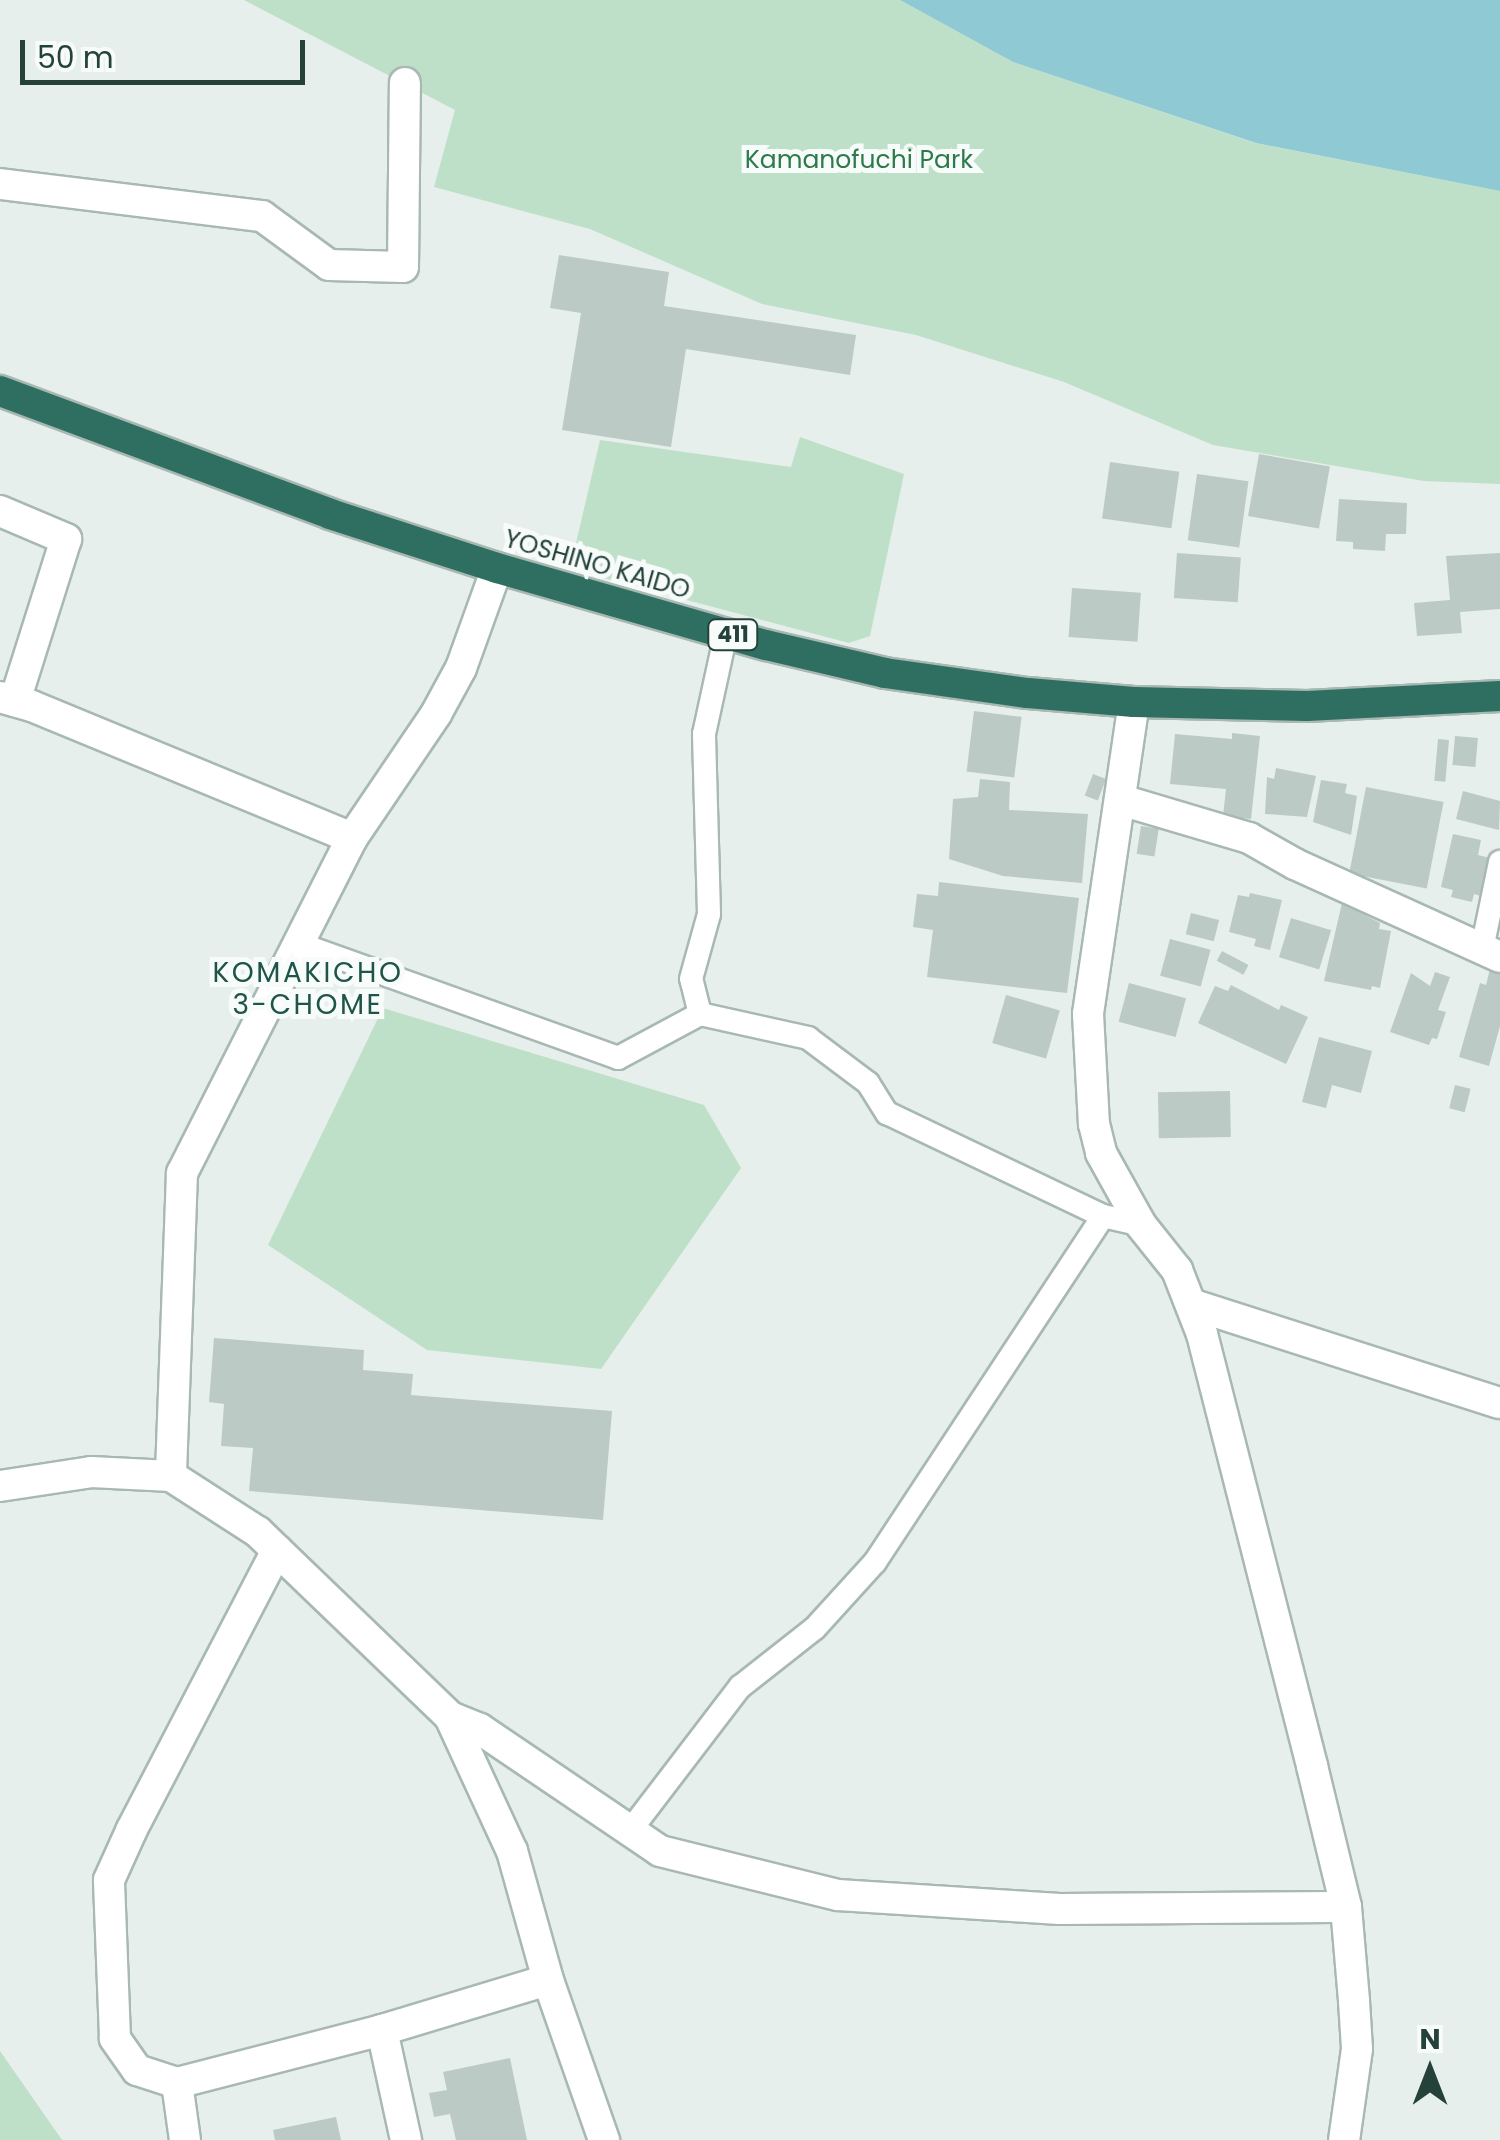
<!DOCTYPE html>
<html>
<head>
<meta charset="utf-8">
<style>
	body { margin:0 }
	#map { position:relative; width:1500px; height:2140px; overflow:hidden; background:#e6efeb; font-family:Poppins,sans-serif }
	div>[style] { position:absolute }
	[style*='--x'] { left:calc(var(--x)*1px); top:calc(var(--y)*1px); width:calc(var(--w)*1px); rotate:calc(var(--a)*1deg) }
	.green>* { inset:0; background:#bfe0c8 }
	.water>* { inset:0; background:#8ec9d4 }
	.building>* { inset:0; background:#bbcac4; transform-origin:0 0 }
	.roads { filter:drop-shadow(2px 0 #a8b8b2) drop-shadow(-2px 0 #a8b8b2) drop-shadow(0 2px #a8b8b2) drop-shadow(0 -2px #a8b8b2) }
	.lane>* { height:22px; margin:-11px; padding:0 11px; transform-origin:11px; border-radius:11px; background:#fff }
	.street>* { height:30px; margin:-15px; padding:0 15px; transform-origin:15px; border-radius:15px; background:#fff }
	.highway>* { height:30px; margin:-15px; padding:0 15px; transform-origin:15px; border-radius:15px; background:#2f6f62 }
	span { translate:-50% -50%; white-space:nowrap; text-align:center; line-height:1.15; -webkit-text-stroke:10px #f7fbf9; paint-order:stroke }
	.shield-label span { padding:2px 8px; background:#f7fbf9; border:2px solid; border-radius:8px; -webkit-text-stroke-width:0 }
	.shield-label { font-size:22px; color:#24423a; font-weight:700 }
	.park-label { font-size:25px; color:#2d7a4b }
	.street-label { font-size:25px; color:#24423a }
	.neighbourhood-label { font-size:28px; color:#1f5548; letter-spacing:2.5px }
	.north { position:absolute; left:1380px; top:2020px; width:100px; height:100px; -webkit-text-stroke:8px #f7fbf9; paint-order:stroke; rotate:0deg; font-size:28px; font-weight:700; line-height:40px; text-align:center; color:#24423a }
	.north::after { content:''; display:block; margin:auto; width:35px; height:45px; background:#24423a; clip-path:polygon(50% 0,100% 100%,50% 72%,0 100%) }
	.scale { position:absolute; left:20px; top:40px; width:285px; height:45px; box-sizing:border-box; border:5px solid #24423a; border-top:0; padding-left:12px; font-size:30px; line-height:35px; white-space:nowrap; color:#24423a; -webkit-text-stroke:8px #f7fbf9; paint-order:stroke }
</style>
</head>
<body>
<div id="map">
	<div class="green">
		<div style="clip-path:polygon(244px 0,900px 0,1013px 62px,1255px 143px,1500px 191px,1500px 484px,1424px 481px,1213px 445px,1064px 382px,916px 335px,762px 304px,590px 229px,434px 187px,455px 110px)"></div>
		<div style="clip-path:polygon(800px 437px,904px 474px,870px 636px,849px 643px,570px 569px,600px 440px,791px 467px)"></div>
		<div style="clip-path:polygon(383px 1008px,704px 1105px,741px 1168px,601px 1369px,427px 1350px,268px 1245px)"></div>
		<div style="clip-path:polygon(0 2051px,62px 2140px,0 2140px)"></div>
	</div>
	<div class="water">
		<div style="clip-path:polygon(900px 0,1500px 0,1500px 191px,1256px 143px,1013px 62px)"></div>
	</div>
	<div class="building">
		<div style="clip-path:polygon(559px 255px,669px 272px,664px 306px,856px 335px,850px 375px,686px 349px,671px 447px,562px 430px,581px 313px,550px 308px)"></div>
		<div style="left:1259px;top:454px;width:72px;height:63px;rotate:10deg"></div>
		<div style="left:1110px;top:462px;width:70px;height:57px;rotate:8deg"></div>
		<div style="left:1197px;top:474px;width:52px;height:67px;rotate:8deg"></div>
		<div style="clip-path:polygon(1339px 499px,1407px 503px,1406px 534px,1386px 534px,1385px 551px,1353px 549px,1353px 542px,1336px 541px)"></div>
		<div style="left:1177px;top:553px;width:64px;height:45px;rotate:4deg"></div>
		<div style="clip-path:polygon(1500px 553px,1500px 609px,1460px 612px,1462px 633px,1417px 636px,1414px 603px,1450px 600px,1446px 556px)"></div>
		<div style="left:1072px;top:588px;width:69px;height:49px;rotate:4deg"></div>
		<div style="left:974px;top:711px;width:48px;height:61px;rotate:7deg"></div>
		<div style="clip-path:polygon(1232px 733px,1260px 736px,1251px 819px,1223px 816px,1226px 789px,1170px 784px,1175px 734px,1232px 739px)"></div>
		<div style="left:1455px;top:736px;width:23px;height:29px;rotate:5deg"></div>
		<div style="left:1438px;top:739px;width:11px;height:42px;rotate:5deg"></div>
		<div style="clip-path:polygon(1276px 768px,1316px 776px,1307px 817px,1265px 814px,1267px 777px,1274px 779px)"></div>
		<div style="left:1093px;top:774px;width:14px;height:23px;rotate:21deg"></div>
		<div style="clip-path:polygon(980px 779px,1010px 782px,1009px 810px,1088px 814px,1082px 883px,1003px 876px,949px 859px,953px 799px,978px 797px)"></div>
		<div style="clip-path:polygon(1321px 780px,1347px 784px,1345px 793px,1357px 796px,1351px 835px,1313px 822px)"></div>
		<div style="left:1366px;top:787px;width:79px;height:88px;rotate:11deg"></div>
		<div style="clip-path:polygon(1463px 791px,1500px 801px,1499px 830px,1456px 819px)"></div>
		<div style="left:1141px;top:826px;width:18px;height:28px;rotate:9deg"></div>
		<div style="clip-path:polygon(1453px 834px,1481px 840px,1478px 855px,1490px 858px,1481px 896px,1474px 894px,1472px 902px,1451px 897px,1453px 890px,1441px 887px)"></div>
		<div style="clip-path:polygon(939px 882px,1079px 898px,1067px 993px,927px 977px,933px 930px,913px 927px,917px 894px,938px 896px)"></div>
		<div style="clip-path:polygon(1250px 893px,1282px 900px,1270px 950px,1254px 946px,1256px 939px,1229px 932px,1238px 895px,1249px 897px)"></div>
		<div style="clip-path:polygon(1342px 903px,1380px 923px,1379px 929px,1391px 931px,1380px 988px,1372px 986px,1371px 990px,1324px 981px)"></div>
		<div style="left:1191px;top:913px;width:29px;height:22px;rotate:14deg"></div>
		<div style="left:1291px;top:918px;width:42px;height:41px;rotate:17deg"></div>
		<div style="left:1170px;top:939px;width:42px;height:38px;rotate:15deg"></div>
		<div style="left:1222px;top:951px;width:30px;height:11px;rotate:28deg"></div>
		<div style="clip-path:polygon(1490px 969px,1500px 972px,1500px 1026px,1489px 1066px,1459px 1057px,1480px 983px,1486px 985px)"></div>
		<div style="clip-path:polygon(1435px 972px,1450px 977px,1438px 1010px,1446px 1012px,1437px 1039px,1432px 1038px,1429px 1045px,1390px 1032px,1411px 973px,1430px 986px)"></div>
		<div style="left:1129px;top:983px;width:59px;height:40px;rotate:15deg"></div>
		<div style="clip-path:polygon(1231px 985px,1279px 1010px,1281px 1005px,1308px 1017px,1286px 1064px,1198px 1023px,1215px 986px,1228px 991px)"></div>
		<div style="left:1006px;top:995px;width:56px;height:50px;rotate:16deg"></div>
		<div style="clip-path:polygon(1319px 1037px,1372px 1051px,1361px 1093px,1332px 1085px,1326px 1108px,1302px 1102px)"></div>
		<div style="left:1455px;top:1085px;width:16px;height:24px;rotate:14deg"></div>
		<div style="left:1230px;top:1091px;width:46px;height:72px;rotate:89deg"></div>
		<div style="clip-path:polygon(214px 1338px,364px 1350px,363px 1370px,413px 1374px,411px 1395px,612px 1411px,603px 1520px,249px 1491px,253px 1448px,221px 1446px,224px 1404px,209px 1402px)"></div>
		<div style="clip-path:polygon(510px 2058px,527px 2140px,456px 2140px,450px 2114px,434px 2117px,429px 2093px,447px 2090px,443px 2072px)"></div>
		<div style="clip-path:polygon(336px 2117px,341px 2140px,275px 2140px,273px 2130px)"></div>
	</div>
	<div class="roads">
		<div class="lane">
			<div style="--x:300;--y:944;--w:338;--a:19.7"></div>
			<div style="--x:618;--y:1058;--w:93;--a:-28.2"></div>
			<div style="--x:700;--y:1014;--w:111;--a:12.5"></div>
			<div style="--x:808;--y:1038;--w:75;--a:36.9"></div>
			<div style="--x:868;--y:1083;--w:36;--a:58"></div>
			<div style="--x:887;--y:1113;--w:239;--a:25.5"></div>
			<div style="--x:1103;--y:1216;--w:39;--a:13"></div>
			<div style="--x:1482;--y:949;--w:89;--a:-78.3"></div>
			<div style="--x:700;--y:1014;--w:36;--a:-104"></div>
			<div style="--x:691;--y:979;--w:67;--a:-74.5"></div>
			<div style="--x:709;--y:914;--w:180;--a:-91.6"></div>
			<div style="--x:704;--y:734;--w:103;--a:-77.7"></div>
			<div style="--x:629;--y:1832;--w:183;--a:-52.6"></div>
			<div style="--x:740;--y:1687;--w:95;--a:-38.2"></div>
			<div style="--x:815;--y:1628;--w:89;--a:-47.7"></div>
			<div style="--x:875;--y:1562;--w:414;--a:-56.6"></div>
		</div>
		<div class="street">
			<div style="--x:0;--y:184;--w:264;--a:7"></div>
			<div style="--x:262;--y:216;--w:83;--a:36.2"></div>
			<div style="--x:329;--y:265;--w:74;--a:1.5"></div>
			<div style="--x:403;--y:267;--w:184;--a:-89.4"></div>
			<div style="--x:0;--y:511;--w:72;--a:23"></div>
			<div style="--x:66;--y:539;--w:170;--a:107.5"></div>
			<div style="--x:497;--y:568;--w:106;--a:109.8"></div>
			<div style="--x:461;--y:668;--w:52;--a:118.5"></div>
			<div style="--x:436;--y:714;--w:150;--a:124.1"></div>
			<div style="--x:352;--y:838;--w:376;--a:116.9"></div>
			<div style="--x:182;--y:1173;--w:303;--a:92.1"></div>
			<div style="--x:171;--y:1476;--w:103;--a:32.8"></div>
			<div style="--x:258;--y:1532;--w:267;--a:43.9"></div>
			<div style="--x:450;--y:1717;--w:148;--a:65.2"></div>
			<div style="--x:512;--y:1851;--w:134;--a:74.4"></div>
			<div style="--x:548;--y:1980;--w:170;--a:70.7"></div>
			<div style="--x:0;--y:697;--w:33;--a:16"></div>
			<div style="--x:32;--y:706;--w:346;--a:22.4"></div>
			<div style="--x:1134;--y:702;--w:315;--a:98.4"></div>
			<div style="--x:1088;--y:1014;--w:110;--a:86.9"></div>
			<div style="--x:1094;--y:1124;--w:30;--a:76"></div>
			<div style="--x:1101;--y:1153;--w:82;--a:60.9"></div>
			<div style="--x:1141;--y:1225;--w:58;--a:51.3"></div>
			<div style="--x:1177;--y:1270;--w:69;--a:68.7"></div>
			<div style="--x:1202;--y:1334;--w:446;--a:75.7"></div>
			<div style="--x:1312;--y:1766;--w:145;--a:76.4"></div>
			<div style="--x:1346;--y:1907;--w:94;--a:85.1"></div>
			<div style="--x:1354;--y:2001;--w:48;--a:86.4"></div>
			<div style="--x:1357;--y:2049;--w:92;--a:98.1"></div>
			<div style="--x:1121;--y:800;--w:134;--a:16.5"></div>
			<div style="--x:1249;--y:838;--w:53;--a:29.5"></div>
			<div style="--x:1295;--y:864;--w:225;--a:24.4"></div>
			<div style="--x:1191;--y:1304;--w:324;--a:17.8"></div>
			<div style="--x:0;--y:1486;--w:92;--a:-8.7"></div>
			<div style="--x:91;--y:1472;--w:80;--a:2.9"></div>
			<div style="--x:450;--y:1717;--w:32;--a:22"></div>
			<div style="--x:480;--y:1729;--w:217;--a:34.1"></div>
			<div style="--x:660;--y:1851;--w:183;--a:13.9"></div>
			<div style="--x:838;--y:1895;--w:222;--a:3.6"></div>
			<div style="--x:1060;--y:1909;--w:286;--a:-0.4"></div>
			<div style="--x:382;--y:2030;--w:113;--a:77.7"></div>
			<div style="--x:177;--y:2083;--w:42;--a:-162"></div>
			<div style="--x:137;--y:2070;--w:39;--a:-125"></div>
			<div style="--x:115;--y:2038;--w:158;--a:-92.2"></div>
			<div style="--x:109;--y:1880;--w:56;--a:-65.7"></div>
			<div style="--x:132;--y:1829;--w:314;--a:-62.5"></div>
			<div style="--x:185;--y:2140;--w:58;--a:-98"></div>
			<div style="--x:177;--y:2083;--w:212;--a:-14.5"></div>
			<div style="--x:382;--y:2030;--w:173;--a:-16.8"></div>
		</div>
		<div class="highway">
			<div style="--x:0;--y:391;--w:352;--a:20.4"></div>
			<div style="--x:330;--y:514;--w:176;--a:17.9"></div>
			<div style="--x:497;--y:568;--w:280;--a:16"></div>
			<div style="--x:766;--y:645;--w:122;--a:13.2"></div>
			<div style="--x:885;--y:673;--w:144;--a:8"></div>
			<div style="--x:1028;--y:693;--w:106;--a:4.9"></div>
			<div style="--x:1134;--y:702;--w:173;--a:1.3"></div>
			<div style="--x:1307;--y:706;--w:193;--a:-3"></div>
		</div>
	</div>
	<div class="shield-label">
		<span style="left:733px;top:635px">411</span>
	</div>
	<div class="park-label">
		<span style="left:859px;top:160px">Kamanofuchi Park</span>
	</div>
	<div class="street-label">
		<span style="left:597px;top:565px;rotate:16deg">YOSHINO KAIDO</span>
	</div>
	<div class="neighbourhood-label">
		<span style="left:308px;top:989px">KOMAKICHO<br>3-CHOME</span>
	</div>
	<div class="north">N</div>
	<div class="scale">50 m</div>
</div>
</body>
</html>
